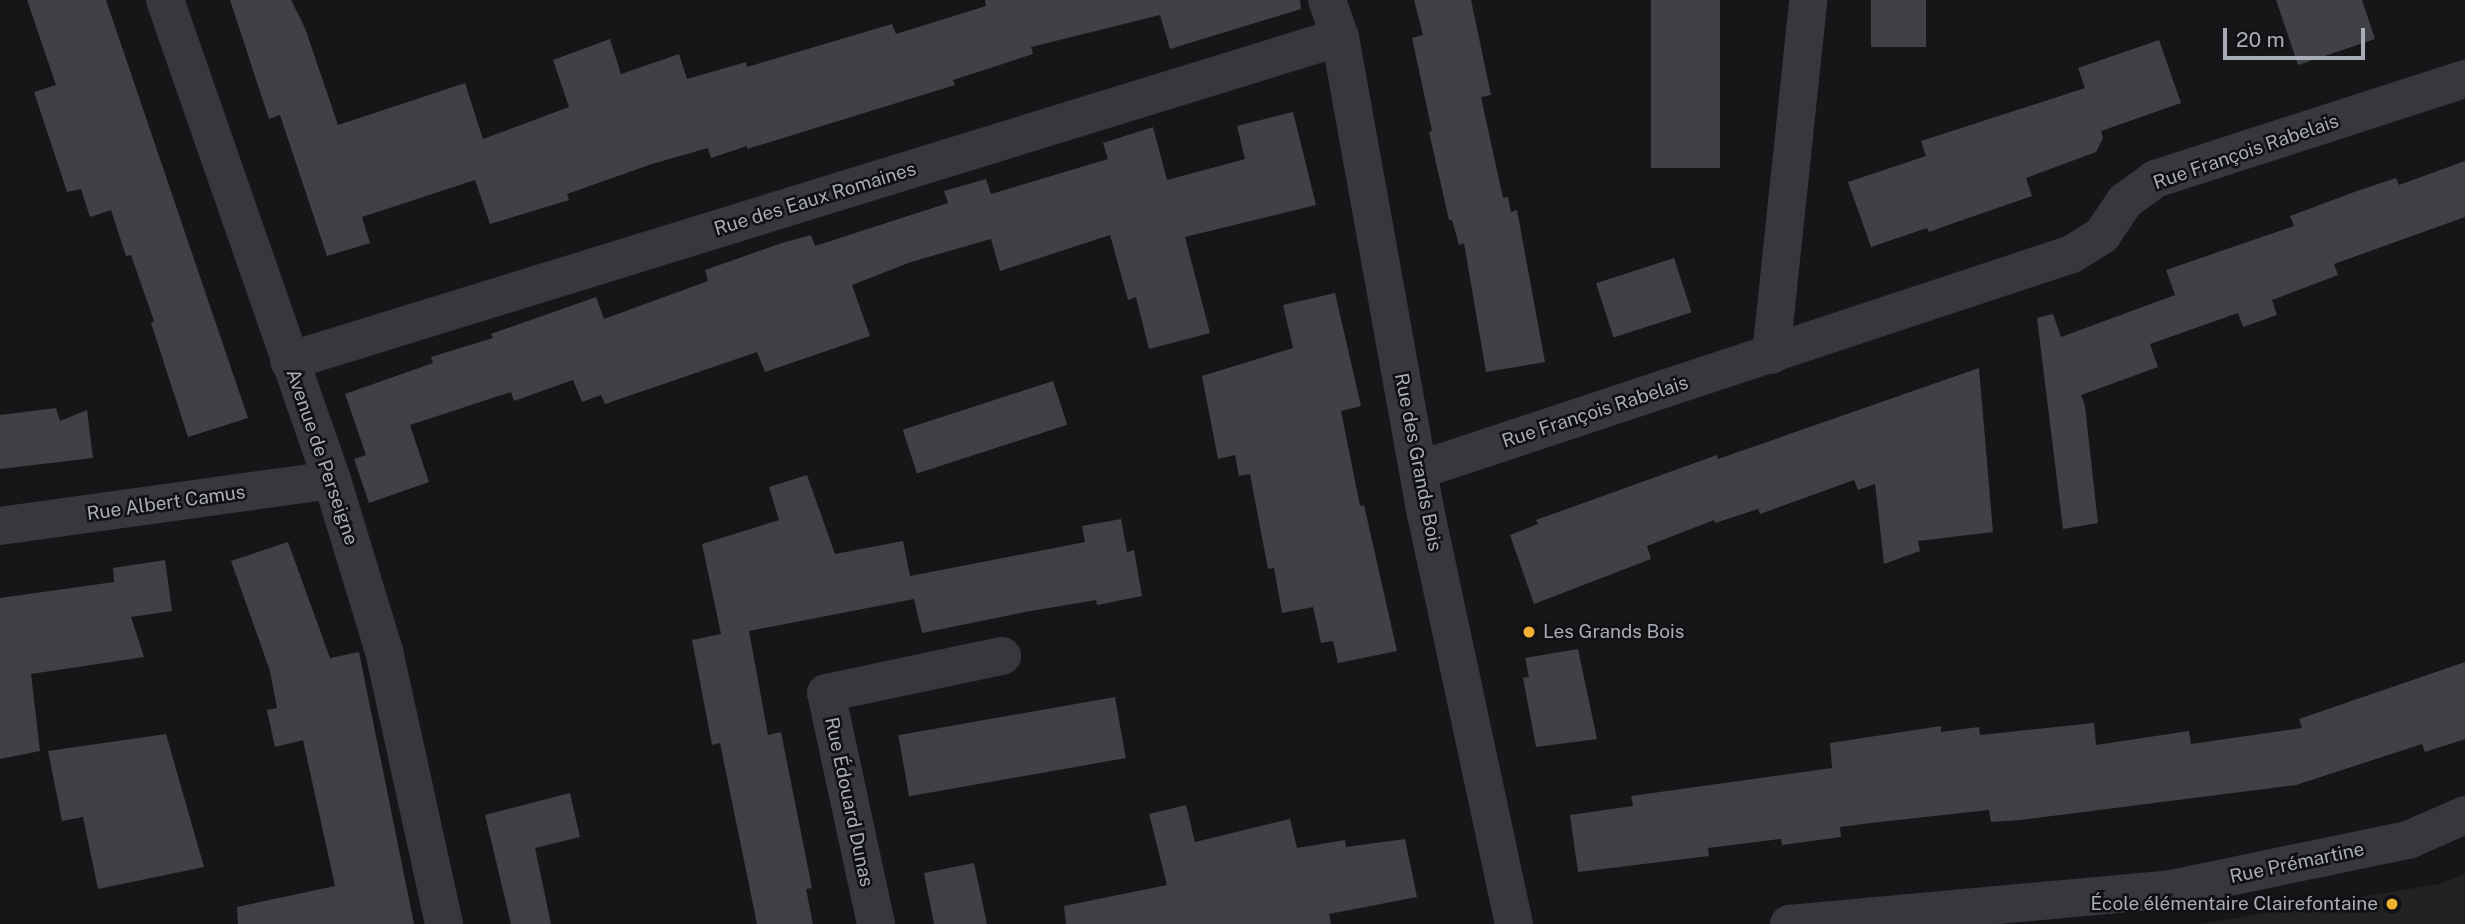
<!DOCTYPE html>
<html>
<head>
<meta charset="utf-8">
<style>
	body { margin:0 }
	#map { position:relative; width:2465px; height:924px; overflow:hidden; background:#161618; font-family:"Public Sans",sans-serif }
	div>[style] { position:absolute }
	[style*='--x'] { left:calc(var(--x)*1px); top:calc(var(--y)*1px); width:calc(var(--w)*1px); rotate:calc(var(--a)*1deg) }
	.built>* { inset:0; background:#222225 }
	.building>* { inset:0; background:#404145; transform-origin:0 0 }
	.minor>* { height:38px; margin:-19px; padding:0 19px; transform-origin:19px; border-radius:19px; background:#37383d }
	.dots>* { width:19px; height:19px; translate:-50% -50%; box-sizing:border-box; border:4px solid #111113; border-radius:50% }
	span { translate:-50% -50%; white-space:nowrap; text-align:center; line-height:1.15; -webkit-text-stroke:5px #111113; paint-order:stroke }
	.street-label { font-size:19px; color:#a8adb8 }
	.poi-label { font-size:19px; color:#a8adb8 }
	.left { translate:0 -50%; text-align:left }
	.right { translate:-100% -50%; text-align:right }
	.scale { position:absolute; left:2223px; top:28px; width:142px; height:32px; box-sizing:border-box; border:4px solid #a8adb8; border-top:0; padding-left:9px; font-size:21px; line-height:24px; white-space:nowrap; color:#a8adb8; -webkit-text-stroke:5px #111113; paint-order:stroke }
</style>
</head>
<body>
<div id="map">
	<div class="built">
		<div style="clip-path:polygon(2465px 874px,2465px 924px,2199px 924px,2439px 884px)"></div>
	</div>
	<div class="building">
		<div style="clip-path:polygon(27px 0,106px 0,248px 418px,188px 437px,151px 323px,154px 321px,131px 255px,126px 256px,111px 210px,90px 217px,81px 189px,67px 192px,34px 92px,56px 85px)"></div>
		<div style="clip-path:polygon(230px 0,291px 0,305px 28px,338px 125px,465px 83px,483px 139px,569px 107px,553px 60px,610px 39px,621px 74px,679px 54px,687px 79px,746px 62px,747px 67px,892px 24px,896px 34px,986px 6px,985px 0,1300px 0,1301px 9px,1170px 49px,1160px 15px,1031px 47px,1033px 54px,953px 80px,955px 85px,747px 149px,747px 146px,711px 158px,708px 148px,652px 164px,567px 194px,569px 200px,490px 224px,475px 180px,362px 217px,370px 243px,327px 256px,280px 115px,269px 119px)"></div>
		<div style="clip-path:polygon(1414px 0,1471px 0,1491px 95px,1481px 97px,1503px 198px,1508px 197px,1511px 212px,1517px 210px,1545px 362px,1486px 372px,1464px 243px,1459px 245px,1452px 220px,1449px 220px,1429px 132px,1432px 131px,1412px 38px,1423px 35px)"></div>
		<div style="left:1651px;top:0;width:69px;height:168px"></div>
		<div style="left:1871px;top:0;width:55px;height:47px"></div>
		<div style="clip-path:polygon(2276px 0,2362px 0,2375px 39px,2298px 65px)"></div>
		<div style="clip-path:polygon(2159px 40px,2181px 103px,2101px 131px,2103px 138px,2096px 152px,2026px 178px,2032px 196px,1951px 224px,1929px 232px,1927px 228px,1871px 247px,1848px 182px,1926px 156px,1921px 141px,2085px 88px,2078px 68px)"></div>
		<div style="clip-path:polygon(1293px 112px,1316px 205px,1185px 237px,1210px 333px,1149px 349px,1136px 297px,1128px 300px,1110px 235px,1000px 271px,991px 239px,911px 262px,852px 285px,870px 336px,765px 372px,757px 352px,605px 404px,601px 395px,582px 402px,573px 380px,514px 401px,511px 392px,410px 425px,429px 482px,369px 503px,354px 459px,366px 455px,345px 394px,433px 363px,431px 357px,493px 338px,491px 334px,596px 297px,604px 319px,708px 281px,705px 270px,782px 243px,811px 235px,815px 246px,948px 203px,944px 191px,986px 179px,991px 194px,1108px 159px,1103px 143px,1153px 127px,1167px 180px,1245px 159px,1237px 126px)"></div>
		<div style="clip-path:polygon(2465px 161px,2465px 217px,2334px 264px,2338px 275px,2272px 300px,2277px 315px,2243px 327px,2238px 313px,2150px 344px,2158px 367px,2081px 395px,2085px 406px,2098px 523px,2063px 529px,2037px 318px,2053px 314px,2061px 337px,2175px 295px,2166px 270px,2294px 226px,2290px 216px,2357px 191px,2396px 178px,2399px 185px)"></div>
		<div style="left:1674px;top:258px;width:57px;height:82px;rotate:72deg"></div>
		<div style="clip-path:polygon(1335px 293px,1361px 406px,1341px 411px,1360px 506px,1364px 505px,1397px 651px,1338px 663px,1333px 641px,1321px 643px,1313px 607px,1282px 613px,1274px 568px,1268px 569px,1250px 474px,1239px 476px,1235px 455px,1218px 459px,1202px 376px,1293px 348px,1283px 305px)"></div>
		<div style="clip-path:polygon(1979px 368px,1993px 532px,1918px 541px,1920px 551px,1884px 564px,1875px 484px,1858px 490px,1854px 480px,1760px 514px,1758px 509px,1715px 523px,1714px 520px,1647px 546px,1651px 559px,1534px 604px,1510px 535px,1538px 524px,1536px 520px,1717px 455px,1718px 459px)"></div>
		<div style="left:1053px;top:381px;width:46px;height:158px;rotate:72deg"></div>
		<div style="clip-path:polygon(56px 408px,60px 421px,87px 410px,93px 458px,0 469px,0 415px)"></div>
		<div style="clip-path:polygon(807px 475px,835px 554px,903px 541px,910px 576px,1085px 542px,1082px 526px,1121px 519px,1127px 552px,1134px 550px,1142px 596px,1097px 605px,1096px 600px,1025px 612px,922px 633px,914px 599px,749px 631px,768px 735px,781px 732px,812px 888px,806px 889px,813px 924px,757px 924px,720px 743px,712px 745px,692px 640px,721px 634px,702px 544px,779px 520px,769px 487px)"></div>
		<div style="clip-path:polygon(288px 542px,330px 658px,359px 652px,414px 924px,238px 924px,237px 907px,335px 886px,303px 740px,275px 747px,267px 710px,277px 708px,270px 671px,231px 561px)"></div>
		<div style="clip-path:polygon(165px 560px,172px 611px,131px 617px,144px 657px,31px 674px,40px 751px,0 759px,0 598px,114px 582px,113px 568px)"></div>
		<div style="clip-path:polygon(1578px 649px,1597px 739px,1536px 747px,1523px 678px,1529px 677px,1525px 658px)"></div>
		<div style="clip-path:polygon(2465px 662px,2465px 739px,2425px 752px,2422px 744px,2296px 785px,2020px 820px,1991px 822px,1989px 810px,1879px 822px,1840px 827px,1841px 837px,1782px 845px,1781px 839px,1708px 848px,1709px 856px,1578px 872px,1570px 815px,1633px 806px,1631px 796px,1832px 768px,1830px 743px,1941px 726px,1941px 732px,1979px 727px,1980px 735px,2094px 723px,2096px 745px,2189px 731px,2191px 744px,2302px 728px,2299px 719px)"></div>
		<div style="left:1115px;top:697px;width:62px;height:220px;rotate:80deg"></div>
		<div style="clip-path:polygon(166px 734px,204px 867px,98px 889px,83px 817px,62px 821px,48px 751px)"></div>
		<div style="clip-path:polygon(570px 793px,580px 837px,535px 848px,551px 924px,511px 924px,485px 815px)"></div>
		<div style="clip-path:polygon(1186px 805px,1195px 842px,1290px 819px,1297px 848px,1345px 840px,1346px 847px,1405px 839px,1417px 897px,1329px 914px,1331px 924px,1066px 924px,1064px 906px,1167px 885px,1149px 814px)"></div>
		<div style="clip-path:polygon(974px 863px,987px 924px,934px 924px,924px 873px)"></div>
	</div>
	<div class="minor">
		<div style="--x:165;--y:0;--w:508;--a:70.82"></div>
		<div style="--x:332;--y:480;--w:179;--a:73.1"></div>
		<div style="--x:384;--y:651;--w:280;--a:77.6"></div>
		<div style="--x:1327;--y:0;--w:39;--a:71"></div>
		<div style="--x:1340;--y:37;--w:485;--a:79.8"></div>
		<div style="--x:1426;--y:514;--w:419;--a:77.9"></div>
		<div style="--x:1771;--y:355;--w:357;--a:-84"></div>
		<div style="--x:289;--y:361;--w:1100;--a:-17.13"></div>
		<div style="--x:1419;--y:470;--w:688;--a:-18.3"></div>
		<div style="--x:2072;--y:254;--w:36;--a:-32"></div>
		<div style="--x:2102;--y:235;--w:41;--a:-55.9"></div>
		<div style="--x:2125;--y:201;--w:37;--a:-36"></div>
		<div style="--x:2155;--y:179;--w:326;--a:-17.9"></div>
		<div style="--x:0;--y:526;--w:335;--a:-7.9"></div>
		<div style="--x:876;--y:924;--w:236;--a:-102.2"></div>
		<div style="--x:826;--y:693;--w:180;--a:-11.9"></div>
		<div style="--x:1789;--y:924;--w:384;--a:-5.2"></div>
		<div style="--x:2171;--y:889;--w:242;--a:-11.7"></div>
		<div style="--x:2408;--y:840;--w:62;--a:-23.7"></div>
	</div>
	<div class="dots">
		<div style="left:1529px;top:632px;background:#f2b134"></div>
		<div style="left:2392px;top:904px;background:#f2b134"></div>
	</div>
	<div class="street-label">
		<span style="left:2246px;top:152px;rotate:-19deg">Rue François Rabelais</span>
		<span style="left:815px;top:199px;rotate:-17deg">Rue des Eaux Romaines</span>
		<span style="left:1595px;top:412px;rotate:-18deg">Rue François Rabelais</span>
		<span style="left:322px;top:457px;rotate:71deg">Avenue de Perseigne</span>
		<span style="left:1418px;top:462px;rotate:79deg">Rue des Grands Bois</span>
		<span style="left:166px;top:503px;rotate:-8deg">Rue Albert Camus</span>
		<span style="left:849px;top:802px;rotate:78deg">Rue Édouard Dunas</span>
		<span style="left:2297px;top:863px;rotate:-12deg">Rue Prémartine</span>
	</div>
	<div class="poi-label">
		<span class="left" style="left:1543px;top:632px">Les Grands Bois</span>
		<span class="right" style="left:2378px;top:904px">École élémentaire Clairefontaine</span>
	</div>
	<div class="scale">20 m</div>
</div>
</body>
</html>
